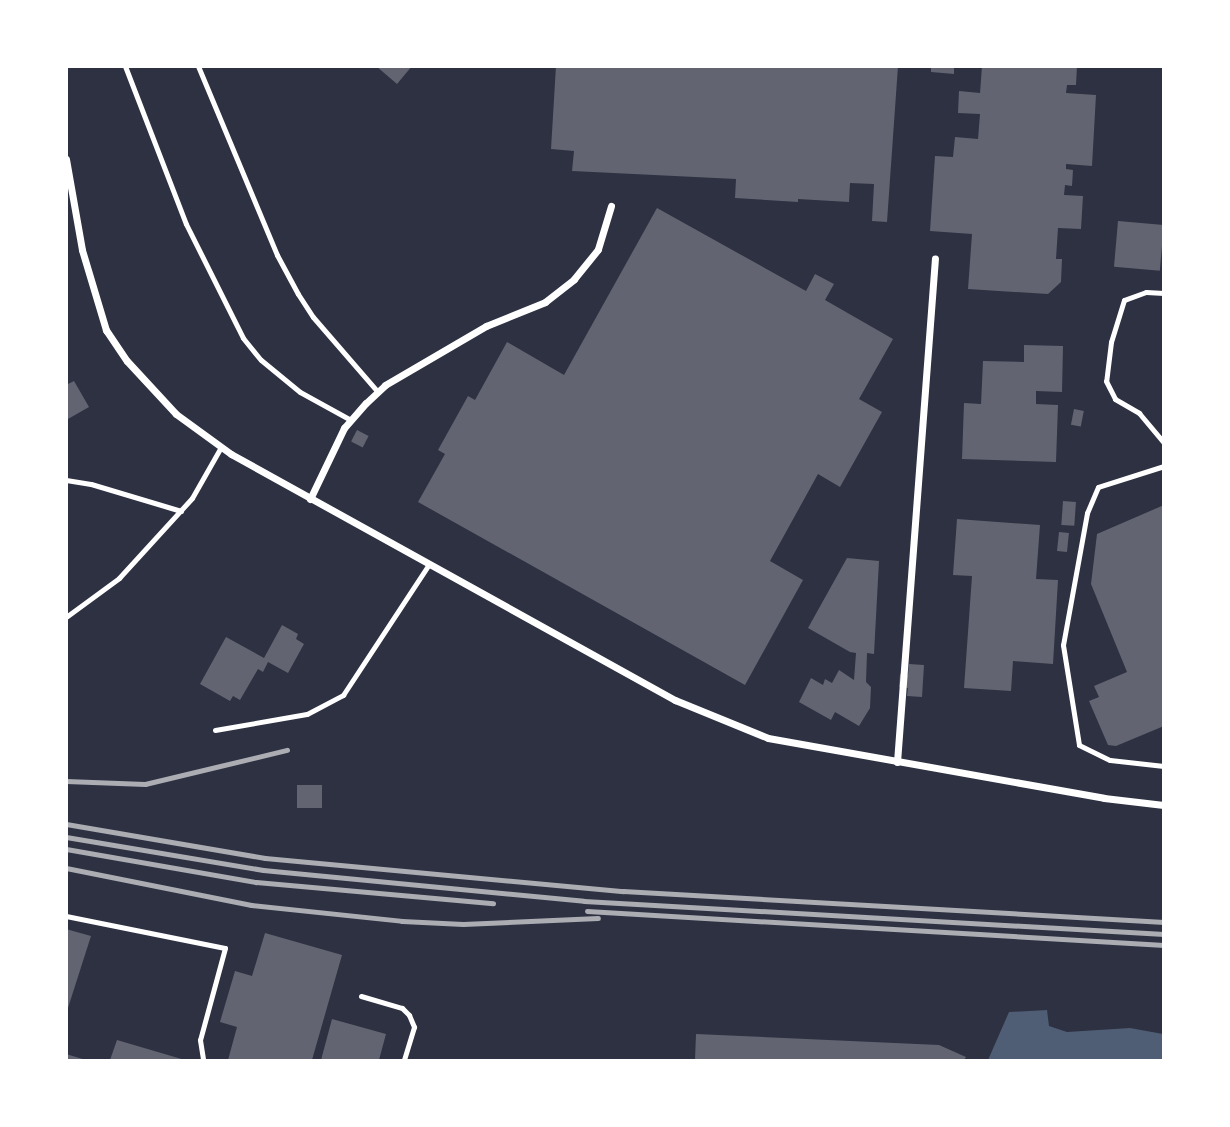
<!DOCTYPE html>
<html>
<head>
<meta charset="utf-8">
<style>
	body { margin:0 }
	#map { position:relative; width:1230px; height:1127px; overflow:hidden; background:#2d3142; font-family:"Titillium Web",sans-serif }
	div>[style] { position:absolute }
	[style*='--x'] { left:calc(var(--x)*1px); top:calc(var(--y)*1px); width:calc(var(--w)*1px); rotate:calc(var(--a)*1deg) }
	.water>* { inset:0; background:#4f5d75 }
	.building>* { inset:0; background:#626471; transform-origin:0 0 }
	.service>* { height:5px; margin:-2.5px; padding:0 2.5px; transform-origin:2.5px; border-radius:2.5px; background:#fff }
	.minor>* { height:7px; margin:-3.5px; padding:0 3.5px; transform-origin:3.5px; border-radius:3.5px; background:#fff }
	.rail>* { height:5px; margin:-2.5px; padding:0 2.5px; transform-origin:2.5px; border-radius:2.5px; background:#abadb3 }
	span { translate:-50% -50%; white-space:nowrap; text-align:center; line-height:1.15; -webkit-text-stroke:7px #fff; paint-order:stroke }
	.frame { position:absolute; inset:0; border:68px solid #fff; pointer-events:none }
</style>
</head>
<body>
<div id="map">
	<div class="water">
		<div style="clip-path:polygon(1047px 1010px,1049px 1026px,1067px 1032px,1130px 1028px,1163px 1034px,1163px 1060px,988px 1060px,1009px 1012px)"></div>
	</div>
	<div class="building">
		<div style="clip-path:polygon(376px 66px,412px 66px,397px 84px)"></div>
		<div style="clip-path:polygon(556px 66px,898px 66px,887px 222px,872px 221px,874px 184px,850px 183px,849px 202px,798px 199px,798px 202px,735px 198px,736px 179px,572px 171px,574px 151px,551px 149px)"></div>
		<div style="clip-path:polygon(931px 66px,954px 66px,954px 74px,931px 72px)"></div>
		<div style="clip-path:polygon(982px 66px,1077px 66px,1076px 85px,1067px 85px,1066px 93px,1096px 95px,1092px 166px,1066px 164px,1066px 169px,1073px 170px,1072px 186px,1065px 185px,1064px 195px,1083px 196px,1081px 229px,1058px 228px,1056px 259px,1062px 259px,1061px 282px,1048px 294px,968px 289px,972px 234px,930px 231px,935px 156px,953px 157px,955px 137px,978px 139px,980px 114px,958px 113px,959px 91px,980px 93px)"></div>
		<div style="clip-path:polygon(657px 208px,806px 291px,815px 274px,834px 284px,825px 300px,893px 339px,859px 399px,882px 412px,840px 487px,818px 474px,770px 561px,803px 580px,745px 685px,418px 502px,445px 454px,438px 450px,468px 396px,475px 400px,507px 342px,564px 375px)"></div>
		<div style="left:1118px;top:221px;width:46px;height:46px;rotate:5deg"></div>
		<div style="clip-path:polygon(1024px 345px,1063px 346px,1062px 392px,1036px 391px,1036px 404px,1058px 405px,1056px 462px,962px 459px,964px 403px,981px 404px,983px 361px,1024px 362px)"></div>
		<div style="clip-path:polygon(74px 381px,89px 407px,68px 419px,66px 385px)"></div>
		<div style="left:1074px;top:409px;width:10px;height:16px;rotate:11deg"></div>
		<div style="left:357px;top:430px;width:13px;height:13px;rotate:27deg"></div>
		<div style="left:1063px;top:501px;width:13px;height:24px;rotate:4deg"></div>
		<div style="clip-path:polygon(1164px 505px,1164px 726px,1116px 746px,1108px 745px,1089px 701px,1099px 697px,1094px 686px,1127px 672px,1091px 584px,1097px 534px)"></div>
		<div style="clip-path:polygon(957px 519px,1040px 525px,1036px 579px,1058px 580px,1053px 664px,1013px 661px,1011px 691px,964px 688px,972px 576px,953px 575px)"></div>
		<div style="left:1059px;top:532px;width:10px;height:19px;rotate:6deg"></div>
		<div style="clip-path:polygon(847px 558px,879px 561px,874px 654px,867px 653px,866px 682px,871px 687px,870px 708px,859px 726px,835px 712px,831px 720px,799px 702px,811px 678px,823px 685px,825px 679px,832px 683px,839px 670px,854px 680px,856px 653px,850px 652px,808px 628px)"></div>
		<div style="clip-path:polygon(282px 625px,298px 634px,296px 639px,304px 644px,288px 673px,268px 662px,263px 672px,258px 669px,240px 700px,233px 696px,230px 701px,200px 684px,226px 637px,264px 658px)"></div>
		<div style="clip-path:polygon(909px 664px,924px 665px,922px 697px,907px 696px,908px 688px,899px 687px,900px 674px,908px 675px)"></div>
		<div style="left:297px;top:785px;width:25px;height:23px"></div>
		<div style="clip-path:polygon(66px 929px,91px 936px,67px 1011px,66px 1011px)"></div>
		<div style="clip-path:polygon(265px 933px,342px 955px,312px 1060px,228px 1060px,237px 1027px,220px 1022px,235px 971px,252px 976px)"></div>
		<div style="clip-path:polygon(332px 1019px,386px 1034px,379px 1060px,321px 1060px)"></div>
		<div style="clip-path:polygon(696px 1034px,939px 1045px,966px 1057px,964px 1060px,695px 1060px)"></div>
		<div style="clip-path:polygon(117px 1040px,185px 1060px,110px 1060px)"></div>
		<div style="clip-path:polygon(66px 1054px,86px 1060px,66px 1060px)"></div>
	</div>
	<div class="service">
		<div style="--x:125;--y:66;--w:169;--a:68.9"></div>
		<div style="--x:186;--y:224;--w:127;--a:63.4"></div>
		<div style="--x:243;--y:338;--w:28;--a:51"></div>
		<div style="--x:261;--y:360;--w:50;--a:39.4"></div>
		<div style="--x:300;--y:392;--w:58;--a:28.8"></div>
		<div style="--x:198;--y:66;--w:205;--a:67.3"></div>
		<div style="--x:277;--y:255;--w:44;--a:61.7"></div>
		<div style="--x:298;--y:294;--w:27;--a:57"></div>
		<div style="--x:313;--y:317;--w:99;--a:49.1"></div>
		<div style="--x:1164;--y:293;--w:18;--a:-177"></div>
		<div style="--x:1146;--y:292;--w:23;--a:160"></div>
		<div style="--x:1124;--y:300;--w:44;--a:107.2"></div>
		<div style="--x:1111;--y:342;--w:39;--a:97"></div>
		<div style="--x:1106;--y:381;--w:20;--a:63"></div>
		<div style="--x:1115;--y:399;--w:28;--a:30"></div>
		<div style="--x:1139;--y:413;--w:39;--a:50"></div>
		<div style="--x:1164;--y:466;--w:69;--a:162.3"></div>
		<div style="--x:1098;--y:487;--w:28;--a:113"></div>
		<div style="--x:1087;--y:513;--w:134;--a:100.3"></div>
		<div style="--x:1063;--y:645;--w:101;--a:80.9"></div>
		<div style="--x:1079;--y:745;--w:34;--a:26"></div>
		<div style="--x:1110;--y:760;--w:54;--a:6.3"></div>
		<div style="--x:66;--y:480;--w:25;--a:9"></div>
		<div style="--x:91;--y:484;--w:94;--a:16.7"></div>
		<div style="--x:66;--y:617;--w:66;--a:-36.3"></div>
		<div style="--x:119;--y:578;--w:108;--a:-47.6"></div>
		<div style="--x:192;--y:498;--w:59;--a:-60.4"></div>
		<div style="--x:215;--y:730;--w:93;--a:-9.9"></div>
		<div style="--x:307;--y:714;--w:41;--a:-27.8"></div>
		<div style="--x:343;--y:695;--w:157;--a:-56.7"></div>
		<div style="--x:66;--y:916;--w:162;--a:11.4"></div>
		<div style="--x:225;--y:948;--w:95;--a:105.2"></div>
		<div style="--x:200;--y:1040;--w:20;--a:81"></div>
		<div style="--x:361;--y:996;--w:43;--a:16.3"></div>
		<div style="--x:402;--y:1008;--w:10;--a:45"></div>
		<div style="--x:409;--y:1015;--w:13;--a:67"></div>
		<div style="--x:414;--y:1027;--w:34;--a:107"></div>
	</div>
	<div class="minor">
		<div style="--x:66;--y:159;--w:92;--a:80"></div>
		<div style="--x:82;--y:250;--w:84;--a:73.3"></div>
		<div style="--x:106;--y:330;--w:37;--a:56"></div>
		<div style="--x:127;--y:361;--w:72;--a:47.2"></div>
		<div style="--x:176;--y:414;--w:68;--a:36"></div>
		<div style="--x:231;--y:454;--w:508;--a:28.99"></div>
		<div style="--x:675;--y:700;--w:100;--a:22.2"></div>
		<div style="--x:768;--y:738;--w:341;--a:10.1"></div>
		<div style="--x:1104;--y:798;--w:60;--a:6.7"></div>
		<div style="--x:310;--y:499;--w:79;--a:-64.4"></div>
		<div style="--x:344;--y:428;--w:33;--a:-49"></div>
		<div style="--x:366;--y:403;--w:26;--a:-43"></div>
		<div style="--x:385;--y:385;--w:117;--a:-30.3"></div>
		<div style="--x:486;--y:326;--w:64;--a:-22.1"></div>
		<div style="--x:545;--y:302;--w:37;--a:-38"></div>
		<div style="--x:574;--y:279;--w:38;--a:-51"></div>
		<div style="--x:598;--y:249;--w:45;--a:-73.2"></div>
		<div style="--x:897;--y:762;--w:505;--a:-85.69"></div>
	</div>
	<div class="rail">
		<div style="--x:66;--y:781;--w:79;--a:2.2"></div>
		<div style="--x:145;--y:784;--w:146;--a:-13.5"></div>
		<div style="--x:66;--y:824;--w:202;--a:9.7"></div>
		<div style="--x:265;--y:858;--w:360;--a:5.3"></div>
		<div style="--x:623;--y:891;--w:542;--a:3.28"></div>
		<div style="--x:66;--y:837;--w:200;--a:9.5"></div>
		<div style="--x:263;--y:870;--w:322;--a:5.5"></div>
		<div style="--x:584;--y:901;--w:581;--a:3.26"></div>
		<div style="--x:66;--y:849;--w:193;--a:9.9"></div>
		<div style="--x:256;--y:882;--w:238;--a:5.1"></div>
		<div style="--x:66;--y:868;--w:189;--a:11.3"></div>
		<div style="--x:251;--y:905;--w:152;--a:6"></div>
		<div style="--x:402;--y:921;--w:61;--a:2.8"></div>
		<div style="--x:463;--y:924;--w:135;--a:-2.5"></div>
		<div style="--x:587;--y:911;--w:578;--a:3.37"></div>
	</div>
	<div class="frame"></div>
</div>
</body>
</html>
